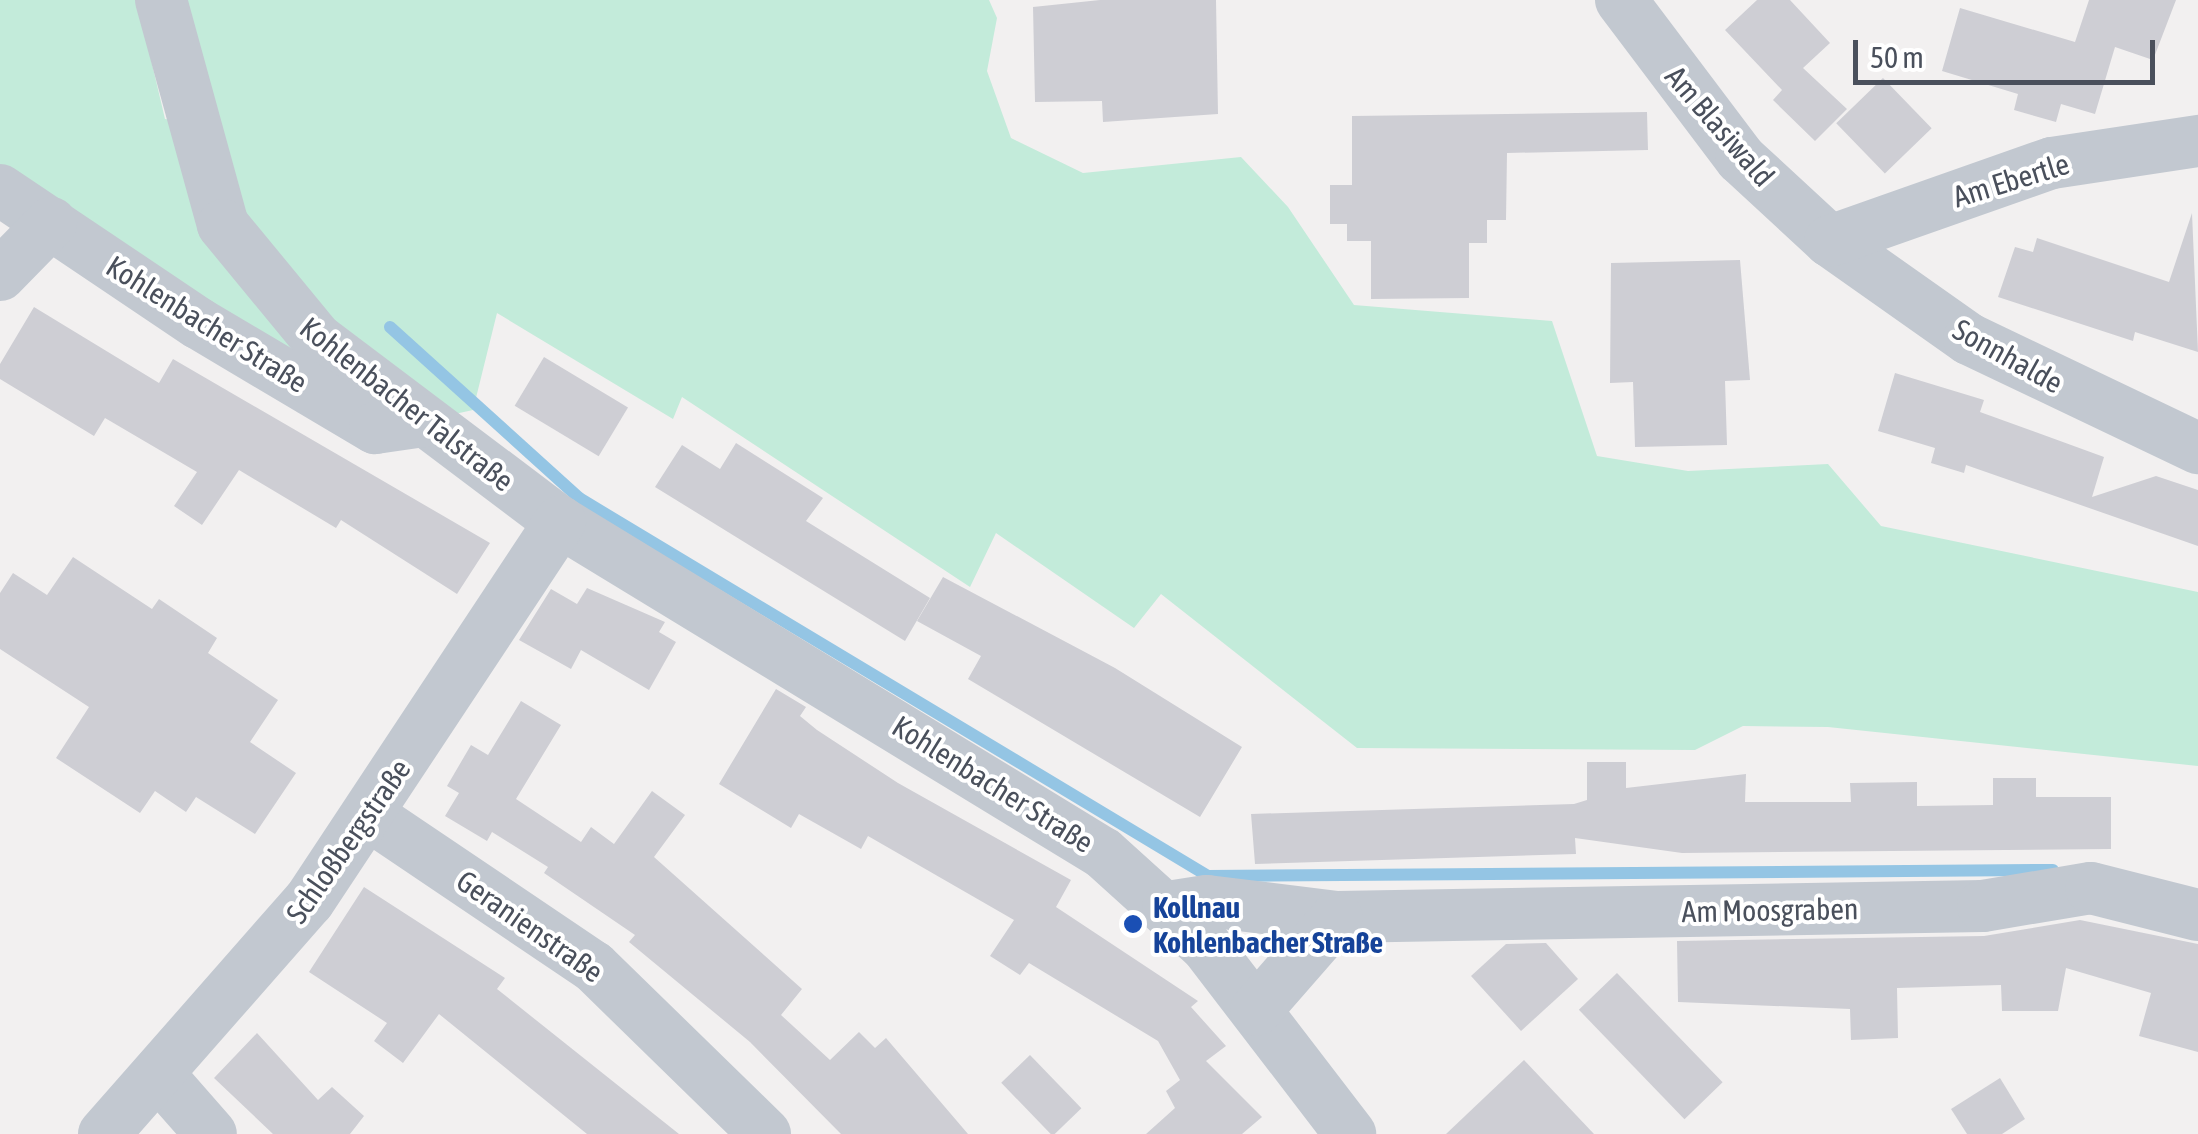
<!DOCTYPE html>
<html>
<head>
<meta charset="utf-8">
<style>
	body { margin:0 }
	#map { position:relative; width:2198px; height:1134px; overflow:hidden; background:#f2f0f0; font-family:"Asap Condensed",sans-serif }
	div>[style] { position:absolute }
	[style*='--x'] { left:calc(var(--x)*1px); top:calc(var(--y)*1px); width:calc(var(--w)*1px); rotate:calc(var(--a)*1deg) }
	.green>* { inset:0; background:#c3ebda }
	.stream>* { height:12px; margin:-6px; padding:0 6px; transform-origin:6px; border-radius:6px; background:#94c5e4 }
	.building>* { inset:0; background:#ceced4; transform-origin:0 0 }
	.minor>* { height:52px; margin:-26px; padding:0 26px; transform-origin:26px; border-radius:26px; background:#c2c8d0 }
	.dots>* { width:28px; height:28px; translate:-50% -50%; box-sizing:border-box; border:5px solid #fff; border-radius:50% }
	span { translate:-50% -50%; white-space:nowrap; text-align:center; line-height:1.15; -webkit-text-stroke:8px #fff; paint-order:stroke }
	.street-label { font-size:30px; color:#4a505c }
	.transit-label { font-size:30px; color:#164399; font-weight:700 }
	.left { translate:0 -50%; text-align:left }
	.scale { position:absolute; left:1853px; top:40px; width:302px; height:45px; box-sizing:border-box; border:5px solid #4a505c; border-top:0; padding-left:12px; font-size:30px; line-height:35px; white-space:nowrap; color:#4a505c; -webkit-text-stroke:8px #fff; paint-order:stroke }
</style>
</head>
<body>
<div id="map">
	<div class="green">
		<div style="clip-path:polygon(0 0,137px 0,165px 119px,188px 122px,185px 0,989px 0,997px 18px,987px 71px,1011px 138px,1083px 173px,1241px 157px,1288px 207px,1354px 305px,1552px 321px,1597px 456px,1688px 471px,1828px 464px,1881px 526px,2198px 592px,2198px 766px,1828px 727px,1743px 726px,1695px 750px,1357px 748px,1161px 594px,1134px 628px,996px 533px,970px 587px,682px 397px,673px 419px,497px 313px,473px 410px,423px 421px,375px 418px,0 168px)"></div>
	</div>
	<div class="stream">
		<div style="--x:390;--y:327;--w:255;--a:42.1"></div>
		<div style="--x:579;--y:498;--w:734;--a:31"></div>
		<div style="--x:1208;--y:876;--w:845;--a:-0.41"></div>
	</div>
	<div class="building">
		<div style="clip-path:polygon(1100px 0,1216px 0,1218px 114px,1103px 122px,1102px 101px,1035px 102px,1033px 7px)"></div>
		<div style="clip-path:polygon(1757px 0,1790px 0,1830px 43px,1803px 68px,1847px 109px,1815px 141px,1773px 100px,1782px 90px,1725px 30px)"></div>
		<div style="clip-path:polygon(2089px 0,2176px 0,2153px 60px,2115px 47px,2095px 114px,2061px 104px,2056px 122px,2014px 110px,2018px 94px,1942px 71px,1960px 8px,2075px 42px)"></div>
		<div style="left:1883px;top:78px;width:70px;height:65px;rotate:46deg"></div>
		<div style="clip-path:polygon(1647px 112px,1648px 150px,1507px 153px,1506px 220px,1487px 220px,1487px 243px,1469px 243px,1469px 298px,1371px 299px,1371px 241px,1347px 241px,1347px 224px,1330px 224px,1330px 185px,1352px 185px,1352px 116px)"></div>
		<div style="clip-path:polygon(2192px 213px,2198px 352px,2135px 332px,2133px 341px,1998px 297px,2015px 247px,2033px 252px,2037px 238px,2169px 282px)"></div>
		<div style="clip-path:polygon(1740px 260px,1750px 380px,1725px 381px,1727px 445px,1635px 447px,1633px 382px,1610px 383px,1611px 263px)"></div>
		<div style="clip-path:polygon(34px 307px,159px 383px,173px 359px,490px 543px,457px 594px,341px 520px,336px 528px,239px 470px,202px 525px,174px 506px,197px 472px,105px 418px,94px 436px,0 379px,0 364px)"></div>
		<div style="left:544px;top:357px;width:98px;height:57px;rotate:31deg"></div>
		<div style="clip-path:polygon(1895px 373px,1984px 400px,1980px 412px,2104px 457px,2092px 497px,2156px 476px,2198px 490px,2198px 546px,1966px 465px,1964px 473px,1931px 463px,1935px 448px,1878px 431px)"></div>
		<div style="clip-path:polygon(736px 443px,823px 498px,806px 521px,930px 598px,905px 641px,655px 487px,682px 445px,720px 469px)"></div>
		<div style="clip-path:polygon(73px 557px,152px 609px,159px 599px,217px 638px,208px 653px,278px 700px,250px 742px,296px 773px,255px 834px,196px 797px,186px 812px,155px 791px,140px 813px,56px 758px,89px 707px,0 649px,0 593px,13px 573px,47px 595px)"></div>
		<div style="clip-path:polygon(943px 577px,1115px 668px,1242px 747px,1200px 817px,968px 679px,981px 656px,917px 621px)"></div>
		<div style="clip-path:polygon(587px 588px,665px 622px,659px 632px,676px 642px,649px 690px,581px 650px,571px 669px,519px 640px,551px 589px,577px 604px)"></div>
		<div style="clip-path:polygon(776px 689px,806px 707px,800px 716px,817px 730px,898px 783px,1071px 880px,1056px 907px,1198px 1001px,1191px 1007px,1226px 1046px,1206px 1061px,1262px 1117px,1242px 1134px,1146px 1134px,1175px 1108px,1166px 1091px,1180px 1080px,1158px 1041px,1029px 963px,1020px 975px,990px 956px,1014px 920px,868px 836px,861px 849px,799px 814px,791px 828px,719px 784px)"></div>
		<div style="clip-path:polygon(521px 701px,561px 725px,516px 799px,581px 842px,591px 827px,614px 844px,652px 791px,685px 815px,654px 857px,802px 989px,781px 1015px,830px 1060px,859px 1032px,875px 1048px,886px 1038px,968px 1134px,841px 1134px,750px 1042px,629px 942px,635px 935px,544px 873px,548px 867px,492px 832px,487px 841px,445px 816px,459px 793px,447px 786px,471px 745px,488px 755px)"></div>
		<div style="clip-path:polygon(1587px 762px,1626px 762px,1626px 788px,1746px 774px,1745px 802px,1851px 802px,1850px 783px,1917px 782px,1917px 806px,1993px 805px,1993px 778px,2036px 778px,2036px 797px,2111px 797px,2111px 849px,1682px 853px,1575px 838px,1576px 854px,1255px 864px,1251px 814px,1574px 804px,1587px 800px)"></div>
		<div style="clip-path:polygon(364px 887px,505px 978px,497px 989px,679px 1134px,587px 1134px,439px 1014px,403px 1063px,374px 1041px,387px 1023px,309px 972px)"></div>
		<div style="clip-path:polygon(2080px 920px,2198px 944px,2198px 1052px,2139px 1036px,2151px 993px,2066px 968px,2058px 1011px,2002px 1011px,2001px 985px,1897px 988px,1898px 1038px,1851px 1040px,1850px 1009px,1678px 1002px,1677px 941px,1984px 936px)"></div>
		<div style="clip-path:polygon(1546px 943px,1578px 979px,1521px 1031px,1471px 976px,1506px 944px)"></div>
		<div style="left:1617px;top:973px;width:152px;height:53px;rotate:46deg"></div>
		<div style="clip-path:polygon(257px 1033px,318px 1100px,332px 1087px,364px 1116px,350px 1134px,273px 1134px,214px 1078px)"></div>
		<div style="left:1030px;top:1055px;width:74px;height:40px;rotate:46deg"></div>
		<div style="clip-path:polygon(1524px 1060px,1594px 1134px,1446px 1134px)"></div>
		<div style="clip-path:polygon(2000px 1078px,2025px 1119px,2002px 1134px,1967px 1134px,1951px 1109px)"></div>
	</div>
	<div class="minor">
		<div style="--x:161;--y:0;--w:233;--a:74.6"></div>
		<div style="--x:223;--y:225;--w:148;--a:50.5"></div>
		<div style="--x:317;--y:339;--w:304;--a:37"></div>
		<div style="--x:560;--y:522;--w:636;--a:31.37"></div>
		<div style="--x:1103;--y:853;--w:139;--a:42.1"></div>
		<div style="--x:1206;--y:946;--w:237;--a:52.5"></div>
		<div style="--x:1621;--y:0;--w:199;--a:53"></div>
		<div style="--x:1741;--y:159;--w:121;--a:42.7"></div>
		<div style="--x:1830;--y:241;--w:170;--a:35.2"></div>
		<div style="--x:1969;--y:339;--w:254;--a:25.5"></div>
		<div style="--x:0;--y:190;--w:239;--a:33.9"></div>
		<div style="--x:198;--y:323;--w:206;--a:30.7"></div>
		<div style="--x:375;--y:428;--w:49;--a:-8.3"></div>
		<div style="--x:1830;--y:241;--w:235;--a:-19.4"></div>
		<div style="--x:2052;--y:163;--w:148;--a:-8.6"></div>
		<div style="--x:0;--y:275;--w:73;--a:-45.6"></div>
		<div style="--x:370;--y:816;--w:270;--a:34"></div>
		<div style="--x:594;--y:967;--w:239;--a:44.3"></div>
		<div style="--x:1168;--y:907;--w:39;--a:-9"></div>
		<div style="--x:1207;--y:901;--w:131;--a:7"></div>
		<div style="--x:1337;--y:917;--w:646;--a:-0.98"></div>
		<div style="--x:1983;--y:906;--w:109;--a:-9.5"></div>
		<div style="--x:2091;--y:888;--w:110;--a:14.2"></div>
		<div style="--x:1256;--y:1010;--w:123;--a:-48.9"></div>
		<div style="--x:160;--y:1076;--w:77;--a:48.7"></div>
		<div style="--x:104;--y:1134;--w:310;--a:-48.7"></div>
		<div style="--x:309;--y:901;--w:455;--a:-56.5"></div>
	</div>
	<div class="dots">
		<div style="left:1133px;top:924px;background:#1a4fb4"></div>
	</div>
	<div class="street-label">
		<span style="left:1720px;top:126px;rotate:49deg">Am Blasiwald</span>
		<span style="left:2011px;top:180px;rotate:-17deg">Am Ebertle</span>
		<span style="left:207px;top:324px;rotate:32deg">Kohlenbacher Straße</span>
		<span style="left:2008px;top:356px;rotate:29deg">Sonnhalde</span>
		<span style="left:407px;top:404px;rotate:38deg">Kohlenbacher Talstraße</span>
		<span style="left:993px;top:784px;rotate:32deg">Kohlenbacher Straße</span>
		<span style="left:348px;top:841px;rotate:-55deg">Schloßbergstraße</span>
		<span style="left:1770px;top:910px;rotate:-1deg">Am Moosgraben</span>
		<span style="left:530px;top:926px;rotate:35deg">Geranienstraße</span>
	</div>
	<div class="transit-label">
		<span class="left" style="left:1153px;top:924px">Kollnau<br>Kohlenbacher Straße</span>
	</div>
	<div class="scale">50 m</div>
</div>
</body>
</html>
